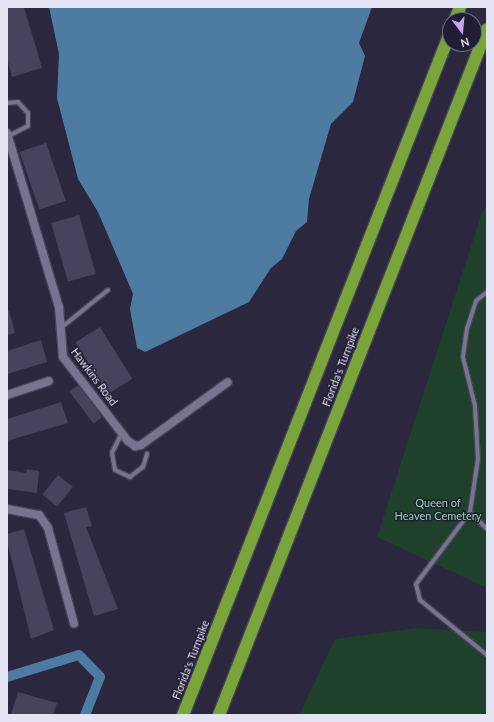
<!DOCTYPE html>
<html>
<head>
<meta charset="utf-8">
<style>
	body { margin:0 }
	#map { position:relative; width:494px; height:722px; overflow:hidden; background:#2a273f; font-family:Lato,sans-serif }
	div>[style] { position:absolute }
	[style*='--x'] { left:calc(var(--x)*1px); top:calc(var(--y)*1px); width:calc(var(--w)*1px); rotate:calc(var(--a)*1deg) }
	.green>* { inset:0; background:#1f402b }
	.water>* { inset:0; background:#4d7ba2 }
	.canal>* { height:10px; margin:-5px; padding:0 5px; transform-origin:5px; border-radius:5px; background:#4d7ba2 }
	.building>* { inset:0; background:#46435d; transform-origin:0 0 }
	.roads { filter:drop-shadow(1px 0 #454256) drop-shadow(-1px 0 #454256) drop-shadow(0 1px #454256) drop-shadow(0 -1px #454256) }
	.lane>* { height:4px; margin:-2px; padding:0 2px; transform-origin:2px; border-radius:2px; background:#777490 }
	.street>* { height:8px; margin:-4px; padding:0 4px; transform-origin:4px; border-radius:4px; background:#777490 }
	.highway>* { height:12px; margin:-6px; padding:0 6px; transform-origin:6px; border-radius:6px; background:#7aa53b }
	span { translate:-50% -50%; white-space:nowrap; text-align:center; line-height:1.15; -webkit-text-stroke:3px #201d34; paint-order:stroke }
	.street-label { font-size:11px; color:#e4e3f3 }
	.park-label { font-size:11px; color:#8cdba6 }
	.frame { position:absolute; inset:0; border:8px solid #e4e3f3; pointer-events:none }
	.north { position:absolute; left:442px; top:12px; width:40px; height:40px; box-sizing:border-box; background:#201d34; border:1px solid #6e6c80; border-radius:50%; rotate:164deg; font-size:11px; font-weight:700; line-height:16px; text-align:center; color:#e4e3f3 }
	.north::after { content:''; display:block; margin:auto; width:14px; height:18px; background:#c8a6ef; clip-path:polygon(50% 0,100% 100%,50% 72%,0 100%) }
</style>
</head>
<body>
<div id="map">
	<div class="green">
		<div style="clip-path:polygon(487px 207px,487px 588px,377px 537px,483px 209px)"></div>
		<div style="clip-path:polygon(416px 628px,487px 632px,487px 715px,299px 715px,335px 639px)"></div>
	</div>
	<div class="water">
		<div style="clip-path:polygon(49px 7px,372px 7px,359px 43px,365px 56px,353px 102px,331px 124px,309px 199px,307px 222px,296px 231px,282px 259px,271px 268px,249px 302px,145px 352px,137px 348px,130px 309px,133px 294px,98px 212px,78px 179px,57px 98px,59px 54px)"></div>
	</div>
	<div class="canal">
		<div style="--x:7;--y:677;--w:75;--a:-17"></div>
		<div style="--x:79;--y:655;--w:30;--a:46"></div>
		<div style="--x:100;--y:677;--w:41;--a:111.5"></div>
	</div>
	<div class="building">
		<div style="clip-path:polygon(7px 7px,24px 7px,42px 68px,12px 77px,7px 58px)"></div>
		<div style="left:46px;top:143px;width:61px;height:28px;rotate:71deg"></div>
		<div style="left:79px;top:215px;width:61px;height:29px;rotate:74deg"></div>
		<div style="clip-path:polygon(9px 311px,15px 333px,7px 335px,7px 312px)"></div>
		<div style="left:100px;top:327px;width:61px;height:29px;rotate:58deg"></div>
		<div style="clip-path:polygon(41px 340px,47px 362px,7px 374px,7px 351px)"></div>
		<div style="left:78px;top:385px;width:40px;height:11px;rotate:53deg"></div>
		<div style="clip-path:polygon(61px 402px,68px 423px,7px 441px,7px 419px)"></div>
		<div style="clip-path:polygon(27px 469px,39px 471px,37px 493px,7px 489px,7px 470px,26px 473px)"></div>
		<div style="left:58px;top:475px;width:19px;height:25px;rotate:39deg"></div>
		<div style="clip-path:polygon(86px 507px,92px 526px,86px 527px,118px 609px,94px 616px,64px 513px)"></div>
		<div style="clip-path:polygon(24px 529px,54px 630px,31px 639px,7px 541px,7px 534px)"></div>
		<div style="clip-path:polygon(18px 692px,57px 703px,53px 715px,11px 715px)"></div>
	</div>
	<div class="roads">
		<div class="lane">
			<div style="--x:7;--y:103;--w:11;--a:-5"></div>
			<div style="--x:18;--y:102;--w:15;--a:48"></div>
			<div style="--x:28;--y:113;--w:13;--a:90"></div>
			<div style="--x:28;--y:126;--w:22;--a:153"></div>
			<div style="--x:487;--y:292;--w:14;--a:141"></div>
			<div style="--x:476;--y:301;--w:28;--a:108"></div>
			<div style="--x:467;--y:328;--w:29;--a:98"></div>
			<div style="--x:463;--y:357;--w:50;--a:76.2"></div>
			<div style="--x:475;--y:406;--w:53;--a:86.8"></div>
			<div style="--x:478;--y:459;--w:54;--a:98.6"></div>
			<div style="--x:470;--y:512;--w:90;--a:126.9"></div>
			<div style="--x:416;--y:584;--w:16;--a:76"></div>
			<div style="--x:420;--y:600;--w:87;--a:39.4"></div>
			<div style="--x:62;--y:327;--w:59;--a:-38.8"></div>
			<div style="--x:122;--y:433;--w:22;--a:117"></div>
			<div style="--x:112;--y:453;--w:17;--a:80"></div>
			<div style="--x:115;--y:470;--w:17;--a:25"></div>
			<div style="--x:130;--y:477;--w:16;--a:-38"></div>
			<div style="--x:143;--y:467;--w:14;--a:-73"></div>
			<div style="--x:470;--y:512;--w:24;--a:45"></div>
		</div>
		<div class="street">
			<div style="--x:7;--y:133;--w:182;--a:73.4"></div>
			<div style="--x:59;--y:307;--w:50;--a:85.4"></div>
			<div style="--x:63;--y:357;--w:106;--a:52.3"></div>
			<div style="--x:128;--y:441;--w:9;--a:36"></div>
			<div style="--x:135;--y:446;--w:6;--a:-9"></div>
			<div style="--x:141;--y:445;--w:107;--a:-35.9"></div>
			<div style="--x:7;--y:395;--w:44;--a:-18.4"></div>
			<div style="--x:7;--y:509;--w:33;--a:11"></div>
			<div style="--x:39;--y:515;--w:16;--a:55"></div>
			<div style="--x:48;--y:528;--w:99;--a:74.8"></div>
		</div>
		<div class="highway">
			<div style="--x:455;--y:20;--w:14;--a:-69"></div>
			<div style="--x:183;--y:715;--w:732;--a:-68.62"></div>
			<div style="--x:219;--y:715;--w:736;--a:-68.66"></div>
		</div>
	</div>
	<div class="street-label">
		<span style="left:341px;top:367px;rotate:-69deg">Florida's Turnpike</span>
		<span style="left:94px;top:377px;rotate:53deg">Hawkins Road</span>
		<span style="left:191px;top:660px;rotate:-69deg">Florida's Turnpike</span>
	</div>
	<div class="park-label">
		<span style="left:438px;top:510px">Queen of<br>Heaven Cemetery</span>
	</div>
	<div class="frame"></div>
	<div class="north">N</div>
</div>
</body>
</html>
